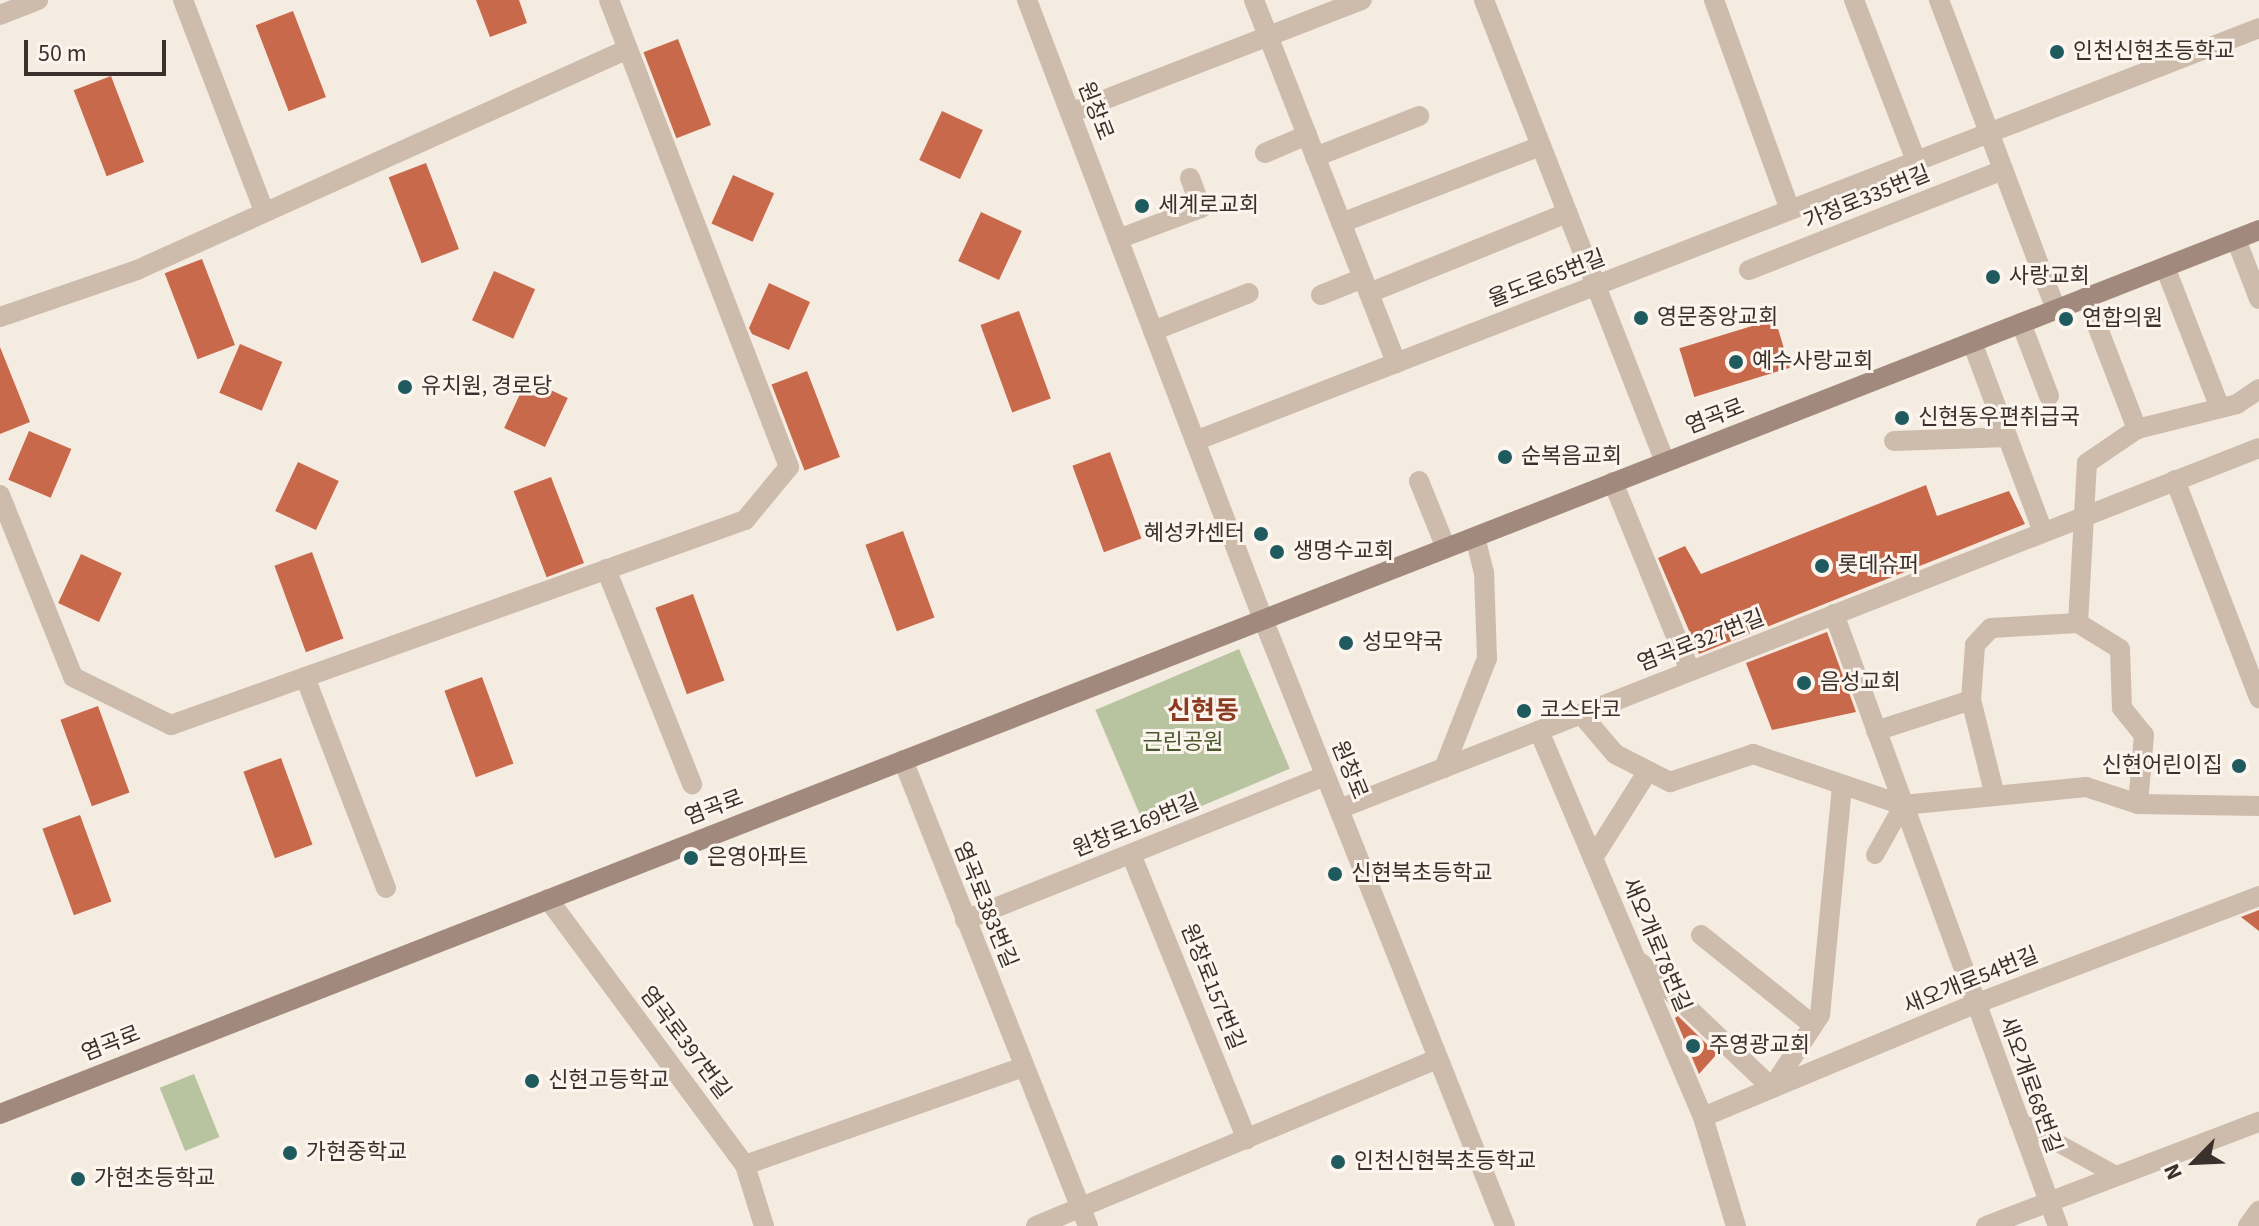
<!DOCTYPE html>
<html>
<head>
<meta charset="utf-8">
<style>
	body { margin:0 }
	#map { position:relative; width:2259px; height:1226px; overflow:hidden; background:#f4ebe1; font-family:"Source Sans 3","Noto Sans KR",sans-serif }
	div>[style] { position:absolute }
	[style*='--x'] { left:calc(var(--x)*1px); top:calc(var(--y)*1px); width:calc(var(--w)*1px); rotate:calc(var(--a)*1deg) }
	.green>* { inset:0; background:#b8c4a0; transform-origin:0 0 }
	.building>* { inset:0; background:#c8694b; transform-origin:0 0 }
	.pedestrian>* { height:18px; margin:-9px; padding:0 9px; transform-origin:9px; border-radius:9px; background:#cdbbac }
	.minor>* { height:20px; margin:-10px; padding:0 10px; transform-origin:10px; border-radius:10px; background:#cdbbac }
	.tertiary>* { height:20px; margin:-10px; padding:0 10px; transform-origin:10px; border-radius:10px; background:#cdbbac }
	.secondary>* { height:20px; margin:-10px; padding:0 10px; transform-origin:10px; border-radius:10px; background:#a18a7d }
	.dots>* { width:22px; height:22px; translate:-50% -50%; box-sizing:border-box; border:4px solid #fbf5ee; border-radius:50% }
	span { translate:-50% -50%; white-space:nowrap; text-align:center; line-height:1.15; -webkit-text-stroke:6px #fbf5ee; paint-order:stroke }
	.poi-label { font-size:22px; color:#3b302b }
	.left { translate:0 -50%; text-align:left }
	.right { translate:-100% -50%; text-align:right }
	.street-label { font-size:22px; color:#3b302b }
	.park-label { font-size:22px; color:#4a5a2e }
	.quarter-label { font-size:26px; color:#8c3b22; font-weight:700 }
	.north { position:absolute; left:2155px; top:1122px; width:80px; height:80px; -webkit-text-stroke:6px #fbf5ee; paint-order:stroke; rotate:246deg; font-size:22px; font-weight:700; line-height:32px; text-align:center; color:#3b302b }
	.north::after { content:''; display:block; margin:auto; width:28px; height:36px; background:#3b302b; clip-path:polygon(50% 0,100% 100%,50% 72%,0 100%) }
	.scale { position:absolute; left:24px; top:40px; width:142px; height:36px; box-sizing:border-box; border:4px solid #3b302b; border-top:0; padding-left:10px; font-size:24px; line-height:28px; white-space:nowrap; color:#3b302b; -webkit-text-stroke:6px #fbf5ee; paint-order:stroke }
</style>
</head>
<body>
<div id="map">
	<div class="green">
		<div style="left:1239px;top:649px;width:130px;height:156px;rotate:67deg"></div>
		<div style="left:194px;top:1074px;width:68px;height:37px;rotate:68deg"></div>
	</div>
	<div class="building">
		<div style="clip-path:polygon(476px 0,519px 0,527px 23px,490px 37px)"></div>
		<div style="left:293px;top:11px;width:92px;height:40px;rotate:69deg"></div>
		<div style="left:678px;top:39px;width:92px;height:37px;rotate:69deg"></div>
		<div style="left:111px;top:76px;width:92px;height:40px;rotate:69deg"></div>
		<div style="left:942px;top:111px;width:45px;height:54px;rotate:25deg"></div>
		<div style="left:426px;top:163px;width:92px;height:40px;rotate:69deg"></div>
		<div style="left:733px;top:175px;width:45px;height:53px;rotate:24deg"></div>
		<div style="left:981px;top:212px;width:45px;height:54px;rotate:25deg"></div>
		<div style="left:202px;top:259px;width:92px;height:40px;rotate:69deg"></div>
		<div style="left:494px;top:271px;width:45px;height:54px;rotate:24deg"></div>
		<div style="clip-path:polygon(769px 283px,810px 302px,789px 350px,752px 334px,749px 328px)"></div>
		<div style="left:1019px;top:311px;width:93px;height:41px;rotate:70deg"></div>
		<div style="left:1775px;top:319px;width:51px;height:100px;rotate:73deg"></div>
		<div style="left:240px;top:344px;width:46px;height:53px;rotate:23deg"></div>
		<div style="clip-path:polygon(0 347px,30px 422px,0 434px)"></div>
		<div style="left:807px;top:371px;width:92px;height:38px;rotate:69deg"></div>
		<div style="left:527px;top:379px;width:45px;height:54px;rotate:25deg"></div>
		<div style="left:29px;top:431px;width:46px;height:53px;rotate:23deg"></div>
		<div style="left:1110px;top:452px;width:92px;height:40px;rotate:70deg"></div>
		<div style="left:298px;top:462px;width:45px;height:54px;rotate:25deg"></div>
		<div style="left:551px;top:477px;width:92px;height:40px;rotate:69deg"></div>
		<div style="clip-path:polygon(1926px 485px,1937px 516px,2009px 491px,2025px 524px,1699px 654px,1658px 558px,1685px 546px,1701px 574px)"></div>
		<div style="left:903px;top:531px;width:92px;height:40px;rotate:70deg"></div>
		<div style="left:312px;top:552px;width:92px;height:40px;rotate:70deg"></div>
		<div style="left:81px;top:554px;width:45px;height:54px;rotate:25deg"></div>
		<div style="left:693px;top:594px;width:92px;height:40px;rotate:70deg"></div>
		<div style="clip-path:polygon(1827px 632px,1856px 712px,1772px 730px,1746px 663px)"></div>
		<div style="left:482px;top:677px;width:92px;height:40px;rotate:70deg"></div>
		<div style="left:98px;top:706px;width:92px;height:40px;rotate:70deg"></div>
		<div style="left:281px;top:758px;width:92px;height:40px;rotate:70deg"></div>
		<div style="left:80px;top:815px;width:92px;height:40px;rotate:70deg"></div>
		<div style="clip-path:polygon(2259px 910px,2259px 931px,2241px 917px)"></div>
		<div style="clip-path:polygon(1678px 1016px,1717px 1054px,1699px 1074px,1675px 1018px)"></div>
	</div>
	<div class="pedestrian">
		<div style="--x:1875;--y:855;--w:57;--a:-60.8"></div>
		<div style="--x:2018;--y:1121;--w:112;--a:28.9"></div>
	</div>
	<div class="minor">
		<div style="--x:183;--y:0;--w:226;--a:69"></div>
		<div style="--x:1254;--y:0;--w:390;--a:68.6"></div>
		<div style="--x:1484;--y:0;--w:496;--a:68.6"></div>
		<div style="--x:1714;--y:0;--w:223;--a:70.1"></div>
		<div style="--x:1854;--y:0;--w:173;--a:68.9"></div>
		<div style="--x:1939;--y:0;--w:330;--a:69.3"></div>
		<div style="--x:1070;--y:113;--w:313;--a:-21.2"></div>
		<div style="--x:1265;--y:153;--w:46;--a:-23.2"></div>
		<div style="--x:1315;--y:157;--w:112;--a:-21.5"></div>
		<div style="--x:1341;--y:223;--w:214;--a:-21.1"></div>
		<div style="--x:1118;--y:239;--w:89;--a:-20.5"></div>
		<div style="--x:1201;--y:208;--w:32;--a:-110"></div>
		<div style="--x:2236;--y:239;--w:64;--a:69"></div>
		<div style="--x:2165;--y:267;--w:151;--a:68.7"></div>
		<div style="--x:1749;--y:270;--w:273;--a:-21.5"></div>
		<div style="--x:1369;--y:293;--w:214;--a:-22"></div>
		<div style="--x:1321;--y:295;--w:45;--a:-22"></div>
		<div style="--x:2086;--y:297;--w:142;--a:68.9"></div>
		<div style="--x:0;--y:317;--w:145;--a:-18.9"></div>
		<div style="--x:137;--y:270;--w:538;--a:-24.23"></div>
		<div style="--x:2021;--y:323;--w:78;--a:69"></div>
		<div style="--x:1153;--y:331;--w:103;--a:-21.6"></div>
		<div style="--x:1972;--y:342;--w:203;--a:69.5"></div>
		<div style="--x:1195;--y:441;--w:1141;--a:-21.21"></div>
		<div style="--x:1894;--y:441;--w:113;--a:-2"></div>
		<div style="--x:2175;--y:480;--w:234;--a:68.9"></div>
		<div style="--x:1419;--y:481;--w:72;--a:68.1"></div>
		<div style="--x:1613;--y:482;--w:204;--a:67.8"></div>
		<div style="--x:0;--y:495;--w:196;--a:68.1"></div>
		<div style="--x:73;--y:677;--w:109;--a:26.1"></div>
		<div style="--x:171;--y:725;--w:610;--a:-19.65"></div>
		<div style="--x:745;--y:520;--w:69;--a:-50.3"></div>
		<div style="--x:789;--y:467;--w:500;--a:-111.08"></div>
		<div style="--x:606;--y:569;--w:232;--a:68.2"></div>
		<div style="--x:1834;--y:614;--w:652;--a:69.9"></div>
		<div style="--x:2078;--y:623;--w:160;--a:-86.8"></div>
		<div style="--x:2087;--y:463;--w:60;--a:-34.2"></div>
		<div style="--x:2137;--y:429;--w:103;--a:-14"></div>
		<div style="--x:2237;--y:404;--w:27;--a:-34"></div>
		<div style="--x:305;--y:677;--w:226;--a:69"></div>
		<div style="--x:1581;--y:714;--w:52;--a:49.6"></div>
		<div style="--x:1615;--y:754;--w:62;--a:27"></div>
		<div style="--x:1670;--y:782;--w:88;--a:-18.6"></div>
		<div style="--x:1753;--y:754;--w:158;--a:18.8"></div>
		<div style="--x:1903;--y:805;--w:184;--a:-5.6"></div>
		<div style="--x:2086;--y:787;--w:55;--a:18.1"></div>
		<div style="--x:2138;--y:804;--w:121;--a:0.9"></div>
		<div style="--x:1539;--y:731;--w:419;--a:67"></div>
		<div style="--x:1703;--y:1117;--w:114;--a:73.2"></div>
		<div style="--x:1876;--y:731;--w:100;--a:-18.1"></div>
		<div style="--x:903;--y:760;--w:501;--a:68.35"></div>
		<div style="--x:1444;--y:768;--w:118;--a:-68.6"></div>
		<div style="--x:1487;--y:658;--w:85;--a:-92"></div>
		<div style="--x:1484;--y:573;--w:37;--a:-104"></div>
		<div style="--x:1995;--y:796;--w:99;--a:-104"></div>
		<div style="--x:1971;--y:700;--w:55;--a:-85.8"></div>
		<div style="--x:1975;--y:645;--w:23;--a:-47"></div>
		<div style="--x:1991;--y:628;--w:87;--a:-3.3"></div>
		<div style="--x:2078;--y:623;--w:49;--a:31.8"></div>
		<div style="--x:2120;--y:649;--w:59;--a:88.1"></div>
		<div style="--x:2122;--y:708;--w:35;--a:51"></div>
		<div style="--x:2144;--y:735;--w:69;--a:95"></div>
		<div style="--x:1339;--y:809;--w:988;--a:-21.42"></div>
		<div style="--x:1131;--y:854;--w:308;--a:67.9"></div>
		<div style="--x:1593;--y:858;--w:103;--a:-57.7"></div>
		<div style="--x:548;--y:899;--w:331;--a:53.5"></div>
		<div style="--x:745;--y:1165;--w:64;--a:72.7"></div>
		<div style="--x:965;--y:920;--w:388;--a:-21.8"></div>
		<div style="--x:1701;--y:935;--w:144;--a:38.8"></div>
		<div style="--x:1641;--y:963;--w:181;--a:43.7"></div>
		<div style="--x:1772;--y:1088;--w:87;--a:-56.7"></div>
		<div style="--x:1820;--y:1015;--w:231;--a:-84.5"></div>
		<div style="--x:1703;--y:1117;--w:295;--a:-22.6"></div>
		<div style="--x:1975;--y:1004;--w:304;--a:-20.8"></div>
		<div style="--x:745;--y:1165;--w:296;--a:-19.4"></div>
		<div style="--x:1036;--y:1226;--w:435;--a:-22.6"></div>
		<div style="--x:1986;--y:1226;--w:292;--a:-20.9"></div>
		<div style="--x:2248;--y:1226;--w:19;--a:-54"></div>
	</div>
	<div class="tertiary">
		<div style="--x:1027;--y:0;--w:662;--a:69.13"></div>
		<div style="--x:1263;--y:619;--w:653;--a:68.26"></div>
		<div style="--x:0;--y:15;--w:41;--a:-21.5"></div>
	</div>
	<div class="secondary">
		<div style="--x:0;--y:1114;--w:2426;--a:-21.37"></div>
	</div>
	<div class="dots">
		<div style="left:2057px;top:52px;background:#1f5a5e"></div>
		<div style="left:1142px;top:206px;background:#1f5a5e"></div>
		<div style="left:1993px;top:277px;background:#1f5a5e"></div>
		<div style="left:1641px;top:318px;background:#1f5a5e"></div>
		<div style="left:2066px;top:319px;background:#1f5a5e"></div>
		<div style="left:1736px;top:362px;background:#1f5a5e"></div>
		<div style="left:405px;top:387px;background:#1f5a5e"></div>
		<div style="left:1902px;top:418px;background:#1f5a5e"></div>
		<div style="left:1505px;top:457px;background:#1f5a5e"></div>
		<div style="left:1261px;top:534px;background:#1f5a5e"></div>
		<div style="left:1277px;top:552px;background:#1f5a5e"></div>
		<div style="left:1822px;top:566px;background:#1f5a5e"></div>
		<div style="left:1346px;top:643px;background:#1f5a5e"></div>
		<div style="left:1804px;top:683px;background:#1f5a5e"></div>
		<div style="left:1524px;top:711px;background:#1f5a5e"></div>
		<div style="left:2239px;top:766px;background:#1f5a5e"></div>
		<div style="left:691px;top:858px;background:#1f5a5e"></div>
		<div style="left:1335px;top:874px;background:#1f5a5e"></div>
		<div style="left:1693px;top:1046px;background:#1f5a5e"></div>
		<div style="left:532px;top:1081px;background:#1f5a5e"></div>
		<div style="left:290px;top:1153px;background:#1f5a5e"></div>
		<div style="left:1338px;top:1162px;background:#1f5a5e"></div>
		<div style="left:78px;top:1179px;background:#1f5a5e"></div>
	</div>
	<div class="poi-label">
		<span class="left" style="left:2073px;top:52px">인천신현초등학교</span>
		<span class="left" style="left:1158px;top:206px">세계로교회</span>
		<span class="left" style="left:2009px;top:277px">사랑교회</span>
		<span class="left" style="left:1657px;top:318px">영문중앙교회</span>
		<span class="left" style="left:2082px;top:319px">연합의원</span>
		<span class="left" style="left:1752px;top:362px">예수사랑교회</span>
		<span class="left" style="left:421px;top:387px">유치원, 경로당</span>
		<span class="left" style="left:1918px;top:418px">신현동우편취급국</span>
		<span class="left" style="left:1521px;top:457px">순복음교회</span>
		<span class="right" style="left:1245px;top:534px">혜성카센터</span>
		<span class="left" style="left:1293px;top:552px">생명수교회</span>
		<span class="left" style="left:1838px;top:566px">롯데슈퍼</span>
		<span class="left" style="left:1362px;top:643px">성모약국</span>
		<span class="left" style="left:1820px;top:683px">음성교회</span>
		<span class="left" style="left:1540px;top:711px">코스타코</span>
		<span class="right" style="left:2223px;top:766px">신현어린이집</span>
		<span class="left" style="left:707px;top:858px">은영아파트</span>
		<span class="left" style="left:1351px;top:874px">신현북초등학교</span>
		<span class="left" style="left:1709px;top:1046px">주영광교회</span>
		<span class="left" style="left:548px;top:1081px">신현고등학교</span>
		<span class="left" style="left:306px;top:1153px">가현중학교</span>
		<span class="left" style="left:1354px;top:1162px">인천신현북초등학교</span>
		<span class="left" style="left:94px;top:1179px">가현초등학교</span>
	</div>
	<div class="street-label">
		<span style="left:1095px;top:111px;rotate:69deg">원창로</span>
		<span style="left:1867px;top:198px;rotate:-22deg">가정로335번길</span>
		<span style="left:1547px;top:279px;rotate:-21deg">율도로65번길</span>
		<span style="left:1715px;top:417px;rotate:-21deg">염곡로</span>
		<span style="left:1701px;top:641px;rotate:-21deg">염곡로327번길</span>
		<span style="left:1349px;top:770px;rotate:68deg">원창로</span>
		<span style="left:714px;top:808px;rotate:-21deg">염곡로</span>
		<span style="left:1136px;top:826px;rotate:-22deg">원창로169번길</span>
		<span style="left:985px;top:905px;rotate:68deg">염곡로383번길</span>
		<span style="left:1656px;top:945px;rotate:67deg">새오개로78번길</span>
		<span style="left:1971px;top:981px;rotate:-22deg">새오개로54번길</span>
		<span style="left:1212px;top:987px;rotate:68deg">원창로157번길</span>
		<span style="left:685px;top:1043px;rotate:53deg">염곡로397번길</span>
		<span style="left:111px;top:1044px;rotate:-21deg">염곡로</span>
		<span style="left:2030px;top:1085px;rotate:70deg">새오개로68번길</span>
	</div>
	<div class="park-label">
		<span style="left:1183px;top:743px">근린공원</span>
	</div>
	<div class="quarter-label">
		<span style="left:1203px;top:711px">신현동</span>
	</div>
	<div class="north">N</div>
	<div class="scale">50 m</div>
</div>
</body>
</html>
